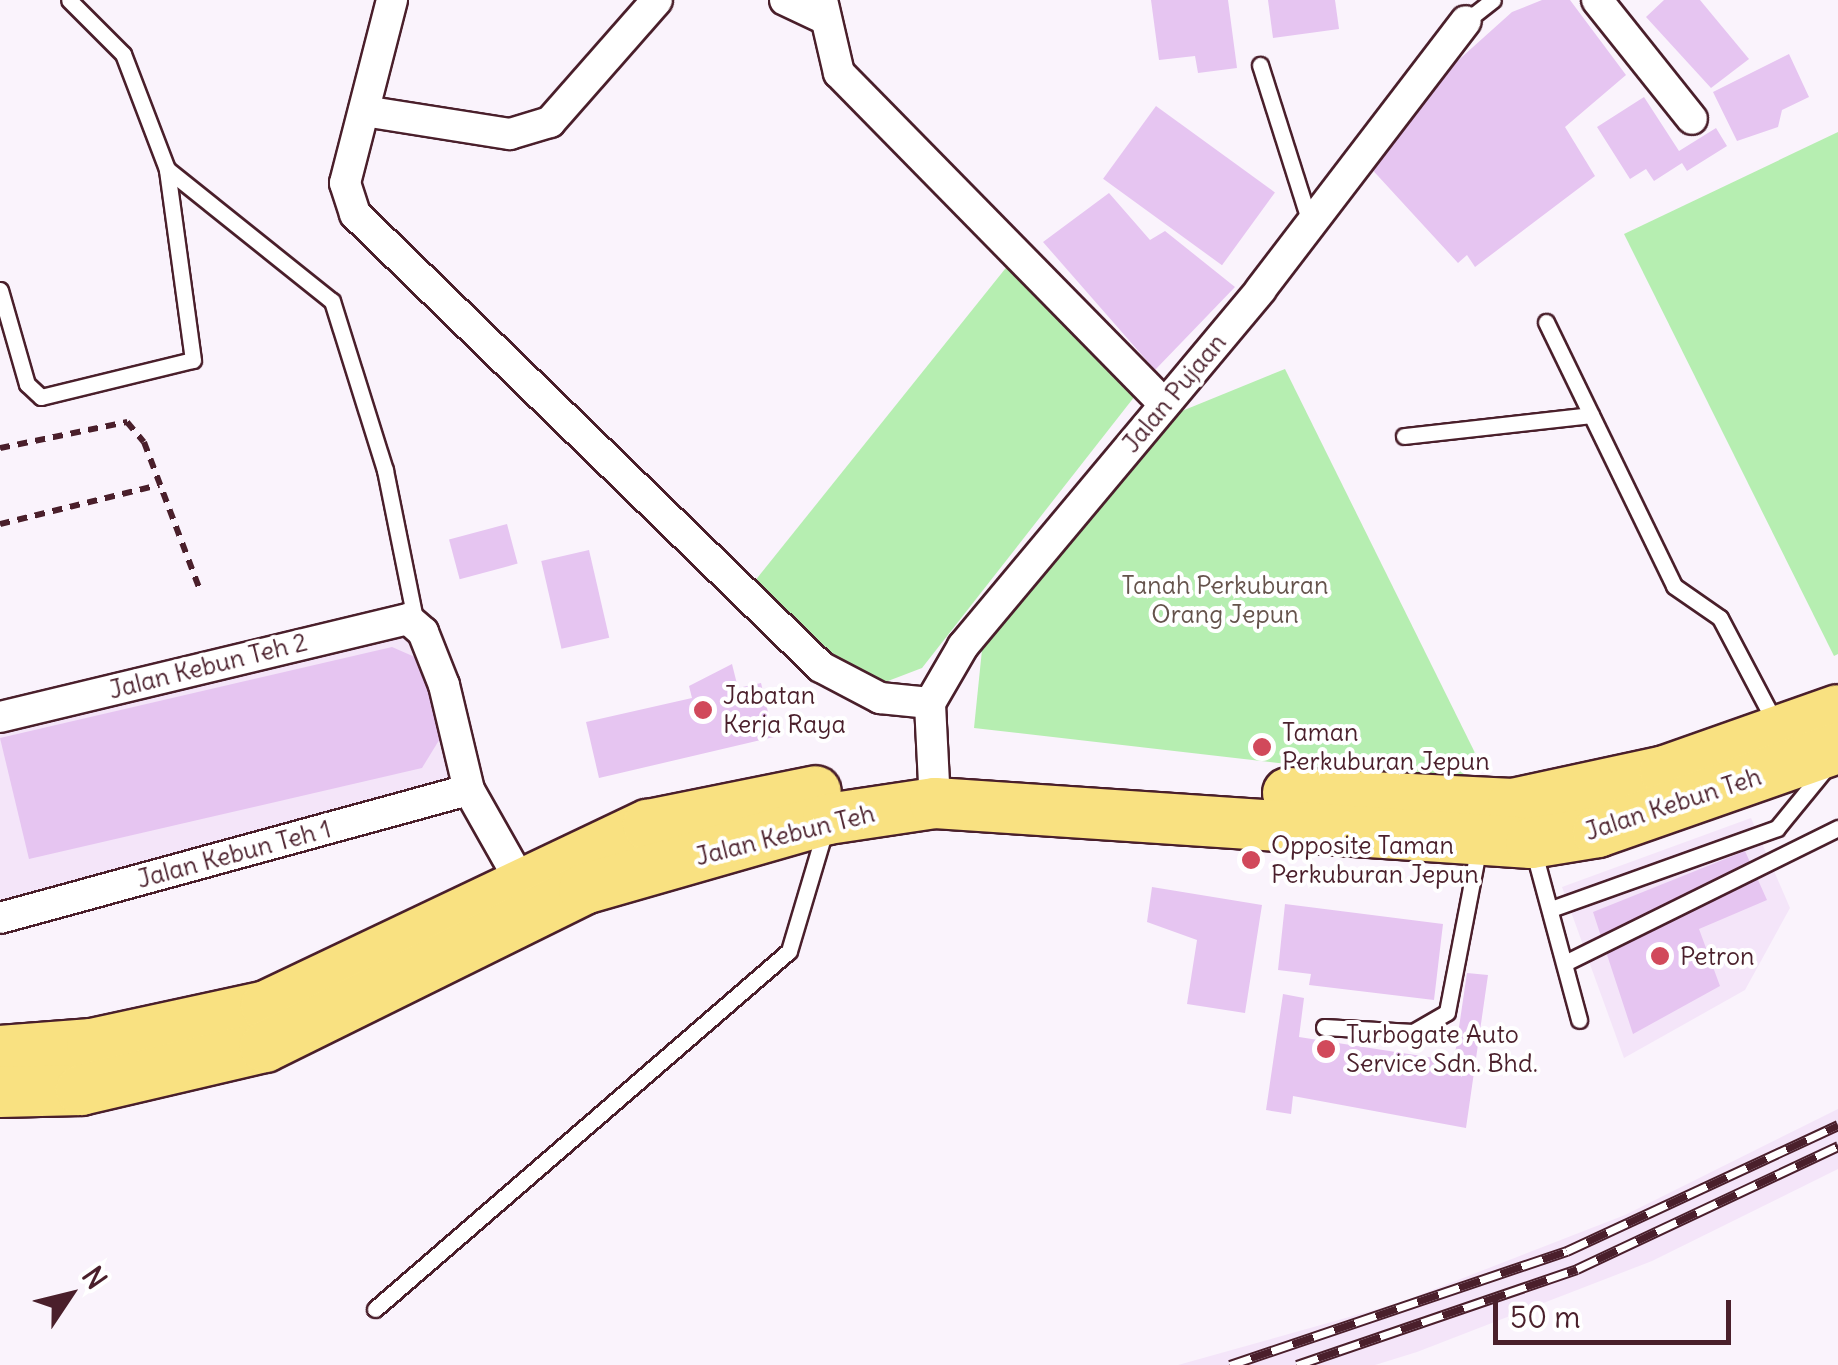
<!DOCTYPE html>
<html>
<head>
<meta charset="utf-8">
<style>
	body { margin:0 }
	#map { position:relative; width:1838px; height:1365px; overflow:hidden; background:#faf3fc; font-family:Delius,sans-serif }
	div>[style] { position:absolute }
	[style*='--x'] { left:calc(var(--x)*1px); top:calc(var(--y)*1px); width:calc(var(--w)*1px); rotate:calc(var(--a)*1deg) }
	.built>* { inset:0; background:#f4e5f9 }
	.green>* { inset:0; background:#b6eeb1 }
	.building>* { inset:0; background:#e6c5f1; transform-origin:0 0 }
	.path>* { height:6px; margin-top:-3px; transform-origin:0; background:repeating-linear-gradient(90deg,#4a1f2b 0 10px,transparent 0 18px) }
	.roads { filter:drop-shadow(2px 0 #4a1f2b) drop-shadow(-2px 0 #4a1f2b) drop-shadow(0 2px #4a1f2b) drop-shadow(0 -2px #4a1f2b) }
	.service>* { height:15px; margin:-7.5px; padding:0 7.5px; transform-origin:7.5px; border-radius:7.5px; background:#fff }
	.minor>* { height:30px; margin:-15px; padding:0 15px; transform-origin:15px; border-radius:15px; background:#fff }
	.primary>* { height:50px; margin:-25px; padding:0 25px; transform-origin:25px; border-radius:25px; background:#f9e181 }
	.rail>* { height:11px; margin-top:-5.5px; transform-origin:0; background:repeating-linear-gradient(90deg,#fff 0 22px,#4a1f2b 0 44px); box-sizing:border-box; border-block:2px solid #4a1f2b }
	.dots>* { width:28px; height:28px; translate:-50% -50%; box-sizing:border-box; border:5px solid #fff; border-radius:50% }
	span { translate:-50% -50%; white-space:nowrap; text-align:center; line-height:1.15; -webkit-text-stroke:8px #fff; paint-order:stroke }
	.street-label { font-size:25px; color:#4a1f2b }
	.park-label { font-size:25px; color:#65534c }
	.poi-label { font-size:25px; color:#4a1f2b }
	.left { translate:0 -50%; text-align:left }
	.north { position:absolute; left:20px; top:1245px; width:100px; height:100px; -webkit-text-stroke:8px #fff; paint-order:stroke; rotate:55deg; font-size:28px; font-weight:700; line-height:40px; text-align:center; color:#4a1f2b }
	.north::after { content:''; display:block; margin:auto; width:35px; height:45px; background:#4a1f2b; clip-path:polygon(50% 0,100% 100%,50% 72%,0 100%) }
	.scale { position:absolute; left:1493px; top:1300px; width:238px; height:45px; box-sizing:border-box; border:5px solid #4a1f2b; border-top:0; padding-left:12px; font-size:30px; line-height:35px; white-space:nowrap; color:#4a1f2b; -webkit-text-stroke:8px #fff; paint-order:stroke }
</style>
</head>
<body>
<div id="map">
	<div class="built">
		<div style="clip-path:polygon(404px 631px,414px 640px,453px 779px,0 905px,0 729px)"></div>
		<div style="clip-path:polygon(1751px 818px,1790px 908px,1745px 990px,1624px 1058px,1562px 887px)"></div>
		<div style="clip-path:polygon(1838px 1109px,1838px 1169px,1652px 1261px,1417px 1352px,1375px 1365px,1178px 1365px,1399px 1303px,1625px 1215px)"></div>
	</div>
	<div class="green">
		<div style="clip-path:polygon(1838px 132px,1838px 654px,1834px 656px,1624px 234px)"></div>
		<div style="clip-path:polygon(1009px 264px,1142px 387px,922px 668px,867px 689px,750px 587px)"></div>
		<div style="clip-path:polygon(1285px 369px,1483px 769px,1434px 781px,974px 728px,983px 640px,1177px 413px)"></div>
	</div>
	<div class="building">
		<div style="clip-path:polygon(1151px 0,1228px 0,1237px 68px,1198px 73px,1195px 56px,1159px 60px)"></div>
		<div style="clip-path:polygon(1268px 0,1335px 0,1339px 29px,1273px 38px)"></div>
		<div style="clip-path:polygon(1542px 0,1570px 0,1626px 75px,1565px 127px,1595px 176px,1475px 267px,1467px 255px,1458px 263px,1367px 164px,1424px 91px,1512px 12px)"></div>
		<div style="clip-path:polygon(1664px 0,1700px 0,1749px 59px,1711px 88px,1646px 17px)"></div>
		<div style="clip-path:polygon(1789px 54px,1809px 97px,1782px 110px,1778px 127px,1737px 141px,1713px 92px)"></div>
		<div style="clip-path:polygon(1644px 97px,1679px 151px,1716px 128px,1727px 146px,1687px 171px,1682px 163px,1654px 181px,1646px 169px,1630px 179px,1597px 127px)"></div>
		<div style="left:1156px;top:106px;width:147px;height:90px;rotate:36deg"></div>
		<div style="clip-path:polygon(1109px 193px,1150px 240px,1165px 231px,1235px 287px,1155px 370px,1043px 242px)"></div>
		<div style="left:507px;top:524px;width:41px;height:60px;rotate:75deg"></div>
		<div style="left:589px;top:550px;width:90px;height:49px;rotate:77deg"></div>
		<div style="clip-path:polygon(392px 647px,424px 661px,441px 737px,422px 768px,29px 859px,0 738px)"></div>
		<div style="clip-path:polygon(732px 664px,738px 688px,761px 683px,774px 737px,599px 778px,586px 722px,692px 698px,689px 686px)"></div>
		<div style="clip-path:polygon(1745px 851px,1767px 900px,1699px 929px,1720px 986px,1633px 1034px,1593px 912px)"></div>
		<div style="clip-path:polygon(1152px 887px,1262px 905px,1245px 1013px,1187px 1004px,1197px 940px,1147px 922px)"></div>
		<div style="clip-path:polygon(1285px 904px,1443px 924px,1434px 1000px,1309px 985px,1311px 974px,1278px 970px)"></div>
		<div style="clip-path:polygon(1467px 973px,1488px 975px,1466px 1128px,1293px 1096px,1291px 1114px,1266px 1110px,1283px 994px,1304px 998px,1299px 1037px,1454px 1061px)"></div>
	</div>
	<div class="path">
		<div style="--x:0;--y:448;--w:130;--a:-11.6"></div>
		<div style="--x:127;--y:422;--w:26;--a:50"></div>
		<div style="--x:144;--y:442;--w:158;--a:69.3"></div>
		<div style="--x:0;--y:524;--w:164;--a:-13.8"></div>
	</div>
	<div class="roads">
		<div class="service">
			<div style="--x:1466;--y:21;--w:34;--a:-38"></div>
			<div style="--x:1260;--y:65;--w:158;--a:72.4"></div>
			<div style="--x:167;--y:169;--w:211;--a:38.7"></div>
			<div style="--x:332;--y:301;--w:177;--a:72.6"></div>
			<div style="--x:385;--y:470;--w:157;--a:78.6"></div>
			<div style="--x:0;--y:290;--w:98;--a:74"></div>
			<div style="--x:27;--y:384;--w:19;--a:43"></div>
			<div style="--x:41;--y:397;--w:156;--a:-13.7"></div>
			<div style="--x:193;--y:360;--w:193;--a:-97.8"></div>
			<div style="--x:167;--y:169;--w:123;--a:-110.9"></div>
			<div style="--x:123;--y:54;--w:76;--a:-135"></div>
			<div style="--x:1546;--y:322;--w:293;--a:64.1"></div>
			<div style="--x:1674;--y:586;--w:56;--a:34.8"></div>
			<div style="--x:1720;--y:618;--w:120;--a:62.2"></div>
			<div style="--x:1404;--y:436;--w:188;--a:-6.4"></div>
			<div style="--x:1533;--y:849;--w:177;--a:74.9"></div>
			<div style="--x:1551;--y:909;--w:240;--a:-19.7"></div>
			<div style="--x:1777;--y:828;--w:79;--a:-50.7"></div>
			<div style="--x:1565;--y:963;--w:305;--a:-26.3"></div>
			<div style="--x:1324;--y:1027;--w:89;--a:3.2"></div>
			<div style="--x:1413;--y:1032;--w:39;--a:-30"></div>
			<div style="--x:1447;--y:1012;--w:169;--a:-79.1"></div>
			<div style="--x:375;--y:1309;--w:547;--a:-40.85"></div>
			<div style="--x:789;--y:951;--w:129;--a:-73.4"></div>
		</div>
		<div class="minor">
			<div style="--x:392;--y:0;--w:189;--a:104.4"></div>
			<div style="--x:345;--y:183;--w:33;--a:72"></div>
			<div style="--x:355;--y:214;--w:650;--a:44.19"></div>
			<div style="--x:821;--y:667;--w:67;--a:27.7"></div>
			<div style="--x:880;--y:698;--w:50;--a:5.7"></div>
			<div style="--x:785;--y:0;--w:38;--a:25"></div>
			<div style="--x:822;--y:0;--w:75;--a:76.9"></div>
			<div style="--x:839;--y:73;--w:464;--a:45.5"></div>
			<div style="--x:1597;--y:0;--w:152;--a:51.4"></div>
			<div style="--x:364;--y:111;--w:148;--a:9"></div>
			<div style="--x:510;--y:134;--w:42;--a:-16.7"></div>
			<div style="--x:550;--y:122;--w:162;--a:-48.7"></div>
			<div style="--x:0;--y:717;--w:420;--a:-13.5"></div>
			<div style="--x:408;--y:619;--w:20;--a:41"></div>
			<div style="--x:423;--y:632;--w:57;--a:68.4"></div>
			<div style="--x:444;--y:685;--w:108;--a:76.6"></div>
			<div style="--x:469;--y:790;--w:106;--a:60.5"></div>
			<div style="--x:935;--y:803;--w:100;--a:-92.9"></div>
			<div style="--x:930;--y:703;--w:66;--a:-59.9"></div>
			<div style="--x:963;--y:646;--w:465;--a:-50.1"></div>
			<div style="--x:1261;--y:289;--w:337;--a:-52.6"></div>
			<div style="--x:0;--y:918;--w:486;--a:-15.3"></div>
		</div>
		<div class="primary">
			<div style="--x:1288;--y:793;--w:225;--a:2.8"></div>
			<div style="--x:1513;--y:804;--w:156;--a:-12.2"></div>
			<div style="--x:1665;--y:771;--w:183;--a:-19.4"></div>
			<div style="--x:0;--y:1051;--w:92;--a:-4.4"></div>
			<div style="--x:92;--y:1044;--w:178;--a:-12.3"></div>
			<div style="--x:266;--y:1006;--w:423;--a:-25.4"></div>
			<div style="--x:648;--y:825;--w:171;--a:-11.4"></div>
			<div style="--x:0;--y:1092;--w:81;--a:-1.4"></div>
			<div style="--x:81;--y:1090;--w:189;--a:-13.2"></div>
			<div style="--x:265;--y:1047;--w:356;--a:-26.3"></div>
			<div style="--x:584;--y:889;--w:254;--a:-16"></div>
			<div style="--x:828;--y:819;--w:108;--a:-8.5"></div>
			<div style="--x:935;--y:803;--w:597;--a:3.84"></div>
			<div style="--x:1531;--y:843;--w:68;--a:-9.3"></div>
			<div style="--x:1598;--y:832;--w:254;--a:-19.3"></div>
		</div>
	</div>
	<div class="rail">
		<div style="--x:1230;--y:1365;--w:356;--a:-18.7"></div>
		<div style="--x:1567;--y:1251;--w:299;--a:-24.9"></div>
		<div style="--x:1297;--y:1365;--w:296;--a:-18.9"></div>
		<div style="--x:1577;--y:1269;--w:289;--a:-25.2"></div>
	</div>
	<div class="dots">
		<div style="left:703px;top:710px;background:#d1495b"></div>
		<div style="left:1262px;top:747px;background:#d1495b"></div>
		<div style="left:1251px;top:860px;background:#d1495b"></div>
		<div style="left:1660px;top:956px;background:#d1495b"></div>
		<div style="left:1326px;top:1049px;background:#d1495b"></div>
	</div>
	<div class="street-label">
		<span style="left:1174px;top:393px;rotate:-50deg">Jalan Pujaan</span>
		<span style="left:208px;top:666px;rotate:-14deg">Jalan Kebun Teh 2</span>
		<span style="left:1673px;top:804px;rotate:-18deg">Jalan Kebun Teh</span>
		<span style="left:785px;top:835px;rotate:-14deg">Jalan Kebun Teh</span>
		<span style="left:234px;top:854px;rotate:-15deg">Jalan Kebun Teh 1</span>
	</div>
	<div class="park-label">
		<span style="left:1225px;top:600px">Tanah Perkuburan<br>Orang Jepun</span>
	</div>
	<div class="poi-label">
		<span class="left" style="left:723px;top:710px">Jabatan<br>Kerja Raya</span>
		<span class="left" style="left:1282px;top:747px">Taman<br>Perkuburan Jepun</span>
		<span class="left" style="left:1271px;top:860px">Opposite Taman<br>Perkuburan Jepun</span>
		<span class="left" style="left:1680px;top:956px">Petron</span>
		<span class="left" style="left:1346px;top:1049px">Turbogate Auto<br>Service Sdn. Bhd.</span>
	</div>
	<div class="north">N</div>
	<div class="scale">50 m</div>
</div>
</body>
</html>
